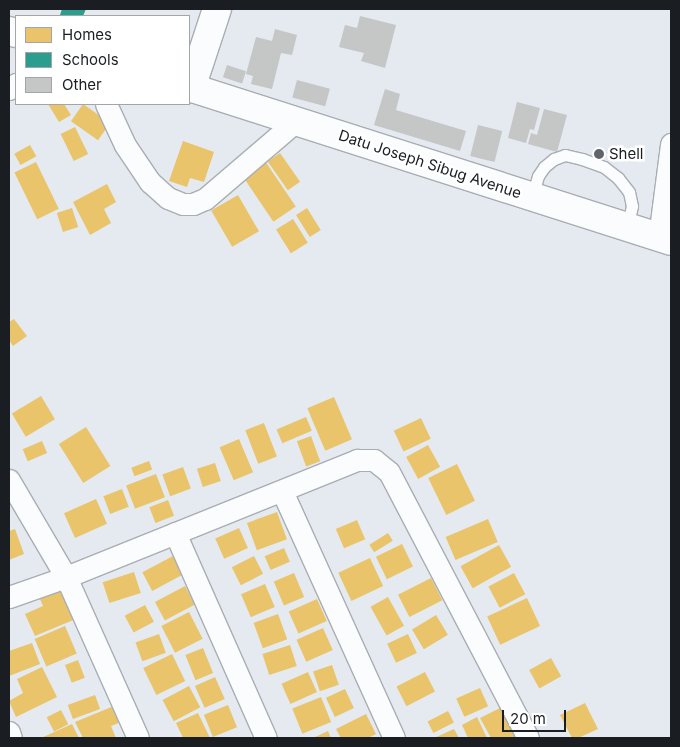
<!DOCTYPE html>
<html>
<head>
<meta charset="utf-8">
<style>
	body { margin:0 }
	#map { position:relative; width:680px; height:747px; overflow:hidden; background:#e4eaf0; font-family:Inter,sans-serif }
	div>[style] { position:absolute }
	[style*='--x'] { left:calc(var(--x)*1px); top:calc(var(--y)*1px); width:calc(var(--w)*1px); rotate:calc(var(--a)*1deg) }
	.homes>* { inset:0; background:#e9c46a; transform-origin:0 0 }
	.schools>* { inset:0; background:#2a9d8f }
	.building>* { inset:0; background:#c5c6c6; transform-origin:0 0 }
	.roads { filter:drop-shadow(1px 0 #a9aeb3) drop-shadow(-1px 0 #a9aeb3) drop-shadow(0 1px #a9aeb3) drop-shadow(0 -1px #a9aeb3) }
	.lane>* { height:11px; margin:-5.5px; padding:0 5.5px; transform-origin:5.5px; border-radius:5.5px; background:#fbfcfd }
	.street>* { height:21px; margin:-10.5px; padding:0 10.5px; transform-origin:10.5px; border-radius:10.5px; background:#fbfcfd }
	.secondary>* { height:28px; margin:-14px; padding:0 14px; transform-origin:14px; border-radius:14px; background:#fbfcfd }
	.dots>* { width:14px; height:14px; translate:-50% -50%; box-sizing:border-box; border:2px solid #fff; border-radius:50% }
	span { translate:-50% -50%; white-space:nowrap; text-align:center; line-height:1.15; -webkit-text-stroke:5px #fff; paint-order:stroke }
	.poi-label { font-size:15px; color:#1a1e23 }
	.left { translate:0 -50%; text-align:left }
	.street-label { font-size:15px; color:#1a1e23 }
	.frame { position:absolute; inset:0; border:10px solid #1a1e23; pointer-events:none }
	.legend { position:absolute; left:15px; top:15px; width:175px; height:90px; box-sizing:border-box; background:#fff; border:1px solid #a3a5a7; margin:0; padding:6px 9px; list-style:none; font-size:15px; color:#1a1e23 }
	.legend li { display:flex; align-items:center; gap:10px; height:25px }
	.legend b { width:25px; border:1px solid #a3a5a7 }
	.scale { position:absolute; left:502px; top:710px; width:64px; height:22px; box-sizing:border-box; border:2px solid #1a1e23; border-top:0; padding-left:6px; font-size:15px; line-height:18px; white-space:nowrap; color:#1a1e23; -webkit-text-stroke:4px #fff; paint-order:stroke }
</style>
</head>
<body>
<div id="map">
	<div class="homes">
		<div style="clip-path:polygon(48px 104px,64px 104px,71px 115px,59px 122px)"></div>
		<div style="left:83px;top:104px;width:33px;height:21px;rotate:35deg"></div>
		<div style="left:75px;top:127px;width:30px;height:16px;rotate:64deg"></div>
		<div style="clip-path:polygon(183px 141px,214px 152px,204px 182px,190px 178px,187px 187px,169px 181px)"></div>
		<div style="left:30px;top:145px;width:13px;height:18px;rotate:61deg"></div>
		<div style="left:280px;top:153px;width:35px;height:15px;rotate:55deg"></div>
		<div style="left:265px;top:161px;width:55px;height:27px;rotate:56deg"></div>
		<div style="left:36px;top:162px;width:52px;height:24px;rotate:64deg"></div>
		<div style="clip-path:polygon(107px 184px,116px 202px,104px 209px,111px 223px,90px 235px,73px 202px)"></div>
		<div style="left:238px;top:195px;width:42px;height:31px;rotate:60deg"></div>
		<div style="left:72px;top:208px;width:20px;height:16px;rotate:72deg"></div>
		<div style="left:307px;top:208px;width:26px;height:13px;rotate:58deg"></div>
		<div style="left:293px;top:219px;width:28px;height:20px;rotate:58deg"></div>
		<div style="clip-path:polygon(14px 319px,27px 336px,13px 346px,9px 340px,9px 322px)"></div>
		<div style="left:41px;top:396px;width:27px;height:34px;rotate:59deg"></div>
		<div style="left:334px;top:397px;width:46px;height:29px;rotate:67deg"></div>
		<div style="left:306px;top:417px;width:15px;height:32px;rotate:67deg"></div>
		<div style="left:421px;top:418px;width:23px;height:30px;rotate:65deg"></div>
		<div style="left:264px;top:423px;width:36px;height:20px;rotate:69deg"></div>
		<div style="left:86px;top:427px;width:46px;height:32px;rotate:58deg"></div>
		<div style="left:311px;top:436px;width:27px;height:15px;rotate:70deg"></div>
		<div style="left:239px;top:439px;width:36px;height:21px;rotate:67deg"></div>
		<div style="left:42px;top:441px;width:13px;height:21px;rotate:67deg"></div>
		<div style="left:428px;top:445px;width:25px;height:25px;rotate:61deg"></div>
		<div style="left:149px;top:461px;width:9px;height:19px;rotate:69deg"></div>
		<div style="left:215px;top:463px;width:19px;height:19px;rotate:72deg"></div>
		<div style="left:457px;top:464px;width:41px;height:32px;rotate:64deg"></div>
		<div style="left:183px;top:467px;width:23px;height:22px;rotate:70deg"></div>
		<div style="left:156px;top:474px;width:25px;height:32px;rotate:69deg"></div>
		<div style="left:122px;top:489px;width:19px;height:20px;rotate:69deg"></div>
		<div style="left:96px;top:499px;width:27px;height:35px;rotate:66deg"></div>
		<div style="left:168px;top:500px;width:17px;height:20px;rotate:69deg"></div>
		<div style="left:277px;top:512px;width:29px;height:32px;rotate:70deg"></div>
		<div style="left:488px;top:519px;width:25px;height:46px;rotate:67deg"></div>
		<div style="left:357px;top:520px;width:21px;height:23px;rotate:67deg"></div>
		<div style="left:239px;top:528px;width:22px;height:26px;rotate:66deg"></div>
		<div style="clip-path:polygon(15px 529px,24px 554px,9px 560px,9px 531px)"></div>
		<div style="left:388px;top:533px;width:9px;height:22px;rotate:58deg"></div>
		<div style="left:402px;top:544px;width:25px;height:29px;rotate:64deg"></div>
		<div style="left:499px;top:545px;width:25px;height:44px;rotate:61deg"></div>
		<div style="left:284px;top:548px;width:15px;height:21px;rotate:67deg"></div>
		<div style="left:175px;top:555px;width:21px;height:37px;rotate:62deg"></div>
		<div style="left:254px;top:556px;width:20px;height:25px;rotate:63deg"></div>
		<div style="left:370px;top:558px;width:31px;height:35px;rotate:65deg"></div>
		<div style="left:134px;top:572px;width:22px;height:33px;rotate:72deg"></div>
		<div style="left:294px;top:573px;width:26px;height:22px;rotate:67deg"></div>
		<div style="left:514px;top:573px;width:24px;height:29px;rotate:62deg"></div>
		<div style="left:431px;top:578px;width:25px;height:37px;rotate:63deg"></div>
		<div style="clip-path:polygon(61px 580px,78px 618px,35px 636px,25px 614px,43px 606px,36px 590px)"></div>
		<div style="left:265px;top:584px;width:25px;height:26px;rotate:67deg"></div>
		<div style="left:185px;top:586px;width:21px;height:34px;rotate:62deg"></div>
		<div style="left:388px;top:597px;width:33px;height:20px;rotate:61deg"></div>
		<div style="left:527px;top:598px;width:31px;height:44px;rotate:65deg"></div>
		<div style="left:317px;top:599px;width:24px;height:31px;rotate:66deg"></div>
		<div style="left:145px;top:605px;width:19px;height:23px;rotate:62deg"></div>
		<div style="left:189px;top:612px;width:30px;height:31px;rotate:63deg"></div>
		<div style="left:278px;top:614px;width:27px;height:26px;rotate:70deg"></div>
		<div style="left:436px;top:615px;width:23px;height:28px;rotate:59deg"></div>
		<div style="left:65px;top:626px;width:30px;height:33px;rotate:67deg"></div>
		<div style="left:323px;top:628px;width:24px;height:29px;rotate:66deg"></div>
		<div style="left:159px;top:634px;width:20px;height:25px;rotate:70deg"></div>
		<div style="left:408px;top:634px;width:21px;height:23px;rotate:65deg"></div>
		<div style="clip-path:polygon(32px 643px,40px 664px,9px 676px,9px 651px)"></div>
		<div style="left:290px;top:645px;width:22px;height:29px;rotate:72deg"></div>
		<div style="left:203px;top:648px;width:27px;height:19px;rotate:68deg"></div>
		<div style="left:172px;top:654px;width:30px;height:32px;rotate:64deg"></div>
		<div style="left:551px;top:658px;width:21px;height:25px;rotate:61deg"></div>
		<div style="left:78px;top:660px;width:19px;height:14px;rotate:69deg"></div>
		<div style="left:332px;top:665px;width:21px;height:20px;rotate:71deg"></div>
		<div style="clip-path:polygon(42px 667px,57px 697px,16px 717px,9px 701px,23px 693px,17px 679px)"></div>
		<div style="left:308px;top:672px;width:22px;height:29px;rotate:66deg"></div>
		<div style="left:425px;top:672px;width:22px;height:32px;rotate:63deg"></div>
		<div style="left:215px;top:677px;width:24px;height:22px;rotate:66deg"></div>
		<div style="left:189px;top:686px;width:24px;height:30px;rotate:62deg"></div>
		<div style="left:480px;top:688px;width:20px;height:26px;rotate:66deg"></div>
		<div style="left:345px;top:689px;width:21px;height:21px;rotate:65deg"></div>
		<div style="left:95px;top:695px;width:15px;height:29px;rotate:70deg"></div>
		<div style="left:321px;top:697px;width:27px;height:31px;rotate:68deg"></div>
		<div style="clip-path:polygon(585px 703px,598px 729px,578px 738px,572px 738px,560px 715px)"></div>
		<div style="left:228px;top:705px;width:24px;height:26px;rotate:68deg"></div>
		<div style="clip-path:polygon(114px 706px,121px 722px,111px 726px,116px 738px,83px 738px,75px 722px)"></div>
		<div style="clip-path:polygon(500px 708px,515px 737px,513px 738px,491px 738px,480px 718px)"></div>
		<div style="left:61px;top:710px;width:16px;height:16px;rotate:63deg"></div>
		<div style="left:448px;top:711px;width:13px;height:23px;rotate:63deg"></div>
		<div style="clip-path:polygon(198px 713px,210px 738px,183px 738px,176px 723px)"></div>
		<div style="clip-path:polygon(366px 714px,376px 734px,368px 738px,341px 738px,336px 729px)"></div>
		<div style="clip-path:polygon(477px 717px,487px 738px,468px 738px,462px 725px)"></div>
		<div style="clip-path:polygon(72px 724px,79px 738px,41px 738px)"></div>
		<div style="clip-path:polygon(454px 729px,459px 738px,434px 738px)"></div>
		<div style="clip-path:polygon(328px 731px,331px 738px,313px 738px)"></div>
	</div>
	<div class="schools">
		<div style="clip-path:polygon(62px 9px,86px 9px,83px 16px,60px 15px)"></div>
	</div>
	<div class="building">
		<div style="clip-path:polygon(360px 16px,396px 25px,385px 68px,361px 61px,364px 53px,339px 47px,345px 25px,357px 28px)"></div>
		<div style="clip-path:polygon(275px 29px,297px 35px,292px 55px,281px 53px,272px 89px,251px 84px,253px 76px,246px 74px,256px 37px,272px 41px)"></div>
		<div style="left:227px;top:65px;width:20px;height:13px;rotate:18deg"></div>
		<div style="left:297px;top:80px;width:34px;height:18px;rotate:15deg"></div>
		<div style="clip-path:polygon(385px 89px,400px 94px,396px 110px,466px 131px,460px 151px,374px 125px)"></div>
		<div style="clip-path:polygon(517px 102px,540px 108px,534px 130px,530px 129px,526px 143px,508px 138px)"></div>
		<div style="clip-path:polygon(544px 109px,567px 115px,557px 152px,528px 144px,531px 133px,537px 135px)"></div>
		<div style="left:478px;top:125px;width:25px;height:32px;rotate:14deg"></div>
	</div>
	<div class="roads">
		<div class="lane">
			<div style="--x:532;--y:197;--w:22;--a:-74"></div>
			<div style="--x:538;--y:176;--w:11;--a:-56"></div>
			<div style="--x:544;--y:167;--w:13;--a:-39"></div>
			<div style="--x:554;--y:159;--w:12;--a:-20"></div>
			<div style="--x:565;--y:155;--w:17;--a:13"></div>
			<div style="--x:582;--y:159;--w:23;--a:20"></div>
			<div style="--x:604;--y:167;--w:18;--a:38"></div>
			<div style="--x:618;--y:178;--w:18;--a:52"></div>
			<div style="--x:629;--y:192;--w:14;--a:78"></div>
			<div style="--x:632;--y:206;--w:22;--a:103"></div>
		</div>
		<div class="street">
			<div style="--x:9;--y:89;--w:9;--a:-36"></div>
			<div style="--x:106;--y:104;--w:45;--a:65.1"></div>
			<div style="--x:125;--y:145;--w:45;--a:56"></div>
			<div style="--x:150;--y:182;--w:24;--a:42"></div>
			<div style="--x:168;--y:198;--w:16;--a:22"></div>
			<div style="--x:183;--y:204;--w:10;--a:0"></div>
			<div style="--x:193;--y:204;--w:13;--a:-23"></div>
			<div style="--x:205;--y:199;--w:120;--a:-40.6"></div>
			<div style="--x:659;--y:237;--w:94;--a:-82.6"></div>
			<div style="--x:9;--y:480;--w:113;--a:59.6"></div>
			<div style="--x:66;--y:577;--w:176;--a:65.9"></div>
			<div style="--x:282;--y:491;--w:271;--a:65.6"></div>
			<div style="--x:175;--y:533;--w:224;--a:66.1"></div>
			<div style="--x:9;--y:597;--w:60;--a:-19.3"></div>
			<div style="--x:66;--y:577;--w:314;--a:-21.9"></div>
			<div style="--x:357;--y:460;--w:17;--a:0"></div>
			<div style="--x:374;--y:460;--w:19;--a:39"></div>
			<div style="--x:389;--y:472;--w:300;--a:62.4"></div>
			<div style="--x:9;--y:732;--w:6;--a:72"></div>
		</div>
		<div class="secondary">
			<div style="--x:9;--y:31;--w:7;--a:16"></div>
			<div style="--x:189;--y:87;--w:506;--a:17.72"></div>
			<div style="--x:191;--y:88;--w:83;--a:-71.8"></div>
		</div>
	</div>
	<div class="dots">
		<div style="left:599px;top:154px;background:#61656b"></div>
	</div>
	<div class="poi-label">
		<span class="left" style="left:609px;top:154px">Shell</span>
	</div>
	<div class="street-label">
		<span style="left:430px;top:164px;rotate:18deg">Datu Joseph Sibug Avenue</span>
	</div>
	<div class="frame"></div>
	<ul class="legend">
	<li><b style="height:14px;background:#e9c46a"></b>Homes</li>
	<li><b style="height:14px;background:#2a9d8f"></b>Schools</li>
	<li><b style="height:14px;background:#c5c6c6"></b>Other</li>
	</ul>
	<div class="scale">20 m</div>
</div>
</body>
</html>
